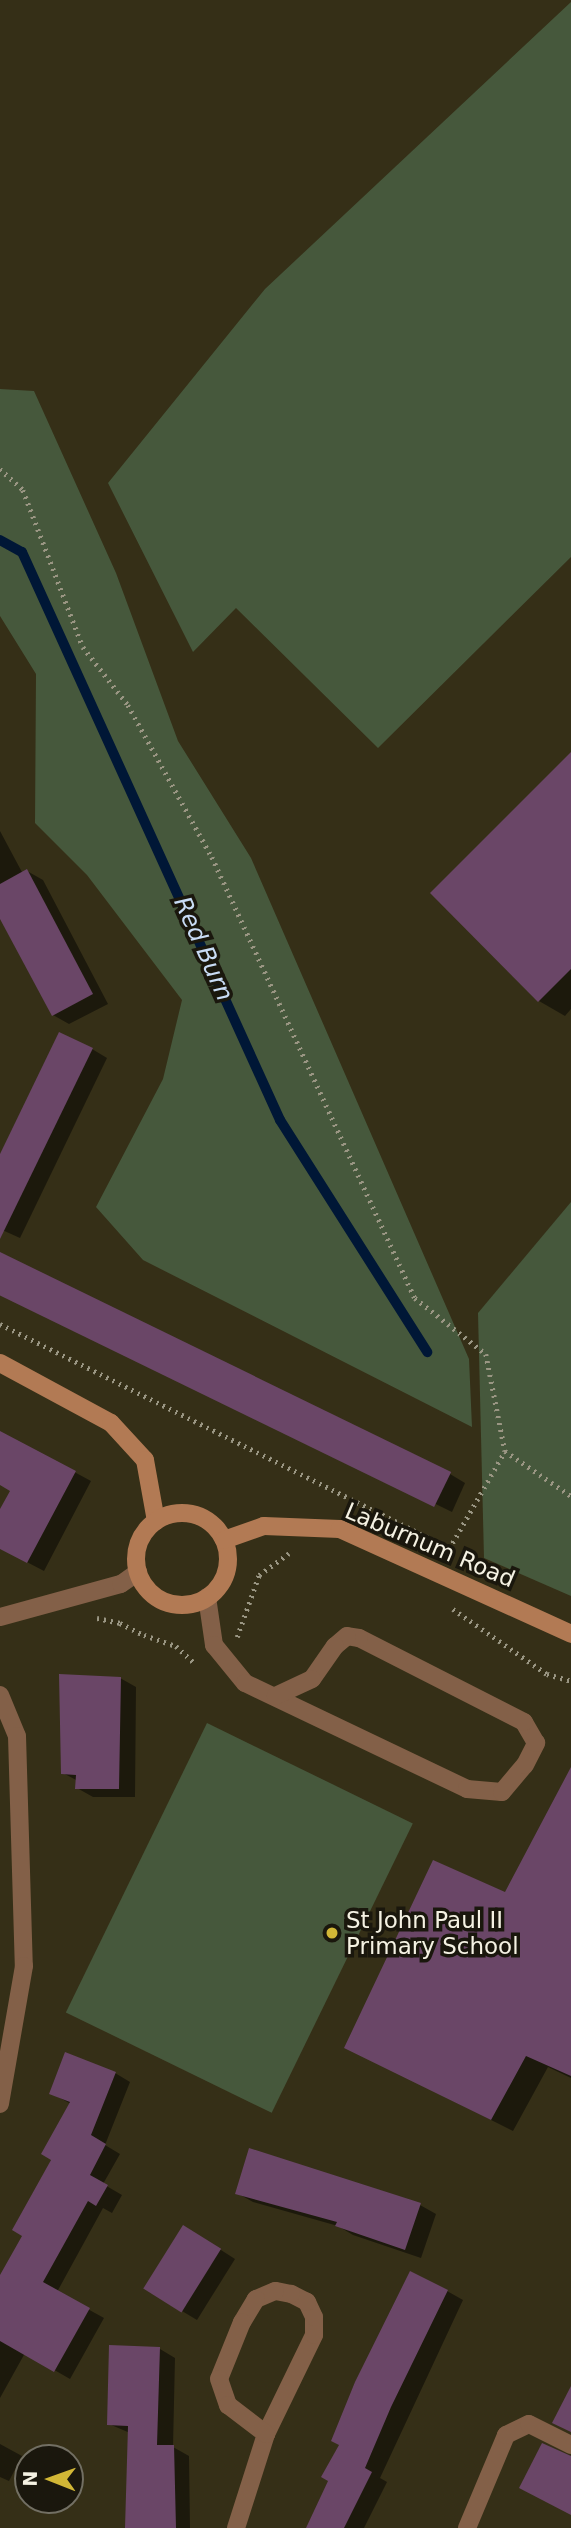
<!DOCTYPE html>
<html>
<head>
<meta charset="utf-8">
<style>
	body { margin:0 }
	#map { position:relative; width:571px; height:2528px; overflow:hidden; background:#352f17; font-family:"DejaVu Sans",sans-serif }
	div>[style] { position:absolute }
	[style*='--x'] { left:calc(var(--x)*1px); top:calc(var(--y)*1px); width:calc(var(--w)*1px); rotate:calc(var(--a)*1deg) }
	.green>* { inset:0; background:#46583c; transform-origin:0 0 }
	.shadow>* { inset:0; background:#0007 }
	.stream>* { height:10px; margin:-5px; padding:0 5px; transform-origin:5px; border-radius:5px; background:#001736 }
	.building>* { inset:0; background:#6a4667; transform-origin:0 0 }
	.path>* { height:4.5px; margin-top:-2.25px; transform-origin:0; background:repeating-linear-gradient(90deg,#9a9683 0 2px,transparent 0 7px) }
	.lane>* { height:18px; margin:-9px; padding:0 9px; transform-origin:9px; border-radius:9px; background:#836048 }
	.street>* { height:18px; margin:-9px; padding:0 9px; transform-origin:9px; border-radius:9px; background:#836048 }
	.secondary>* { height:18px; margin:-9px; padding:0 9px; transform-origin:9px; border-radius:9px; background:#b27a54 }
	.secondary>.ring { margin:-9px; padding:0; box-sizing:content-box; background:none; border:18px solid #b27a54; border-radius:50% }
	.dots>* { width:19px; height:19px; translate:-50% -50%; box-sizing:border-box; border:4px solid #1a170d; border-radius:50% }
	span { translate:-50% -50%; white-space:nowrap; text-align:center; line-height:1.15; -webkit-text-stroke:7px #1a170d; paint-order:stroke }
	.street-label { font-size:23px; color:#f5f2e3 }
	.poi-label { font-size:23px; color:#f5f2e3 }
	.left { translate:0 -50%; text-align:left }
	.water-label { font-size:24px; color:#c9dcf5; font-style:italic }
	.north { position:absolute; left:14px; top:2444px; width:70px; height:70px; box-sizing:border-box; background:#1a170d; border:2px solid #726f63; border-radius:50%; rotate:271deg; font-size:19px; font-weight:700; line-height:28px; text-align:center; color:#f5f2e3 }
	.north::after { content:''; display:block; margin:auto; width:24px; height:32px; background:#d2b736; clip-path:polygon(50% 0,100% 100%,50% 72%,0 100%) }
</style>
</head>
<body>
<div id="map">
	<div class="green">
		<div style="clip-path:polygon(571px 2px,571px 557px,378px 748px,236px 608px,193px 652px,108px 483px,265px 289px)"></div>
		<div style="clip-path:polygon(0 389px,34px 391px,116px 573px,178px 741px,251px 858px,469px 1359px,472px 1427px,143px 1260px,96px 1207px,163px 1079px,182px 1000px,87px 875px,35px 823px,36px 674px,0 616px)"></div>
		<div style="clip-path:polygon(571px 1202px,571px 1596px,484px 1558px,478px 1313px)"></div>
		<div style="left:207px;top:1723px;width:229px;height:322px;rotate:26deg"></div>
	</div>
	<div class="shadow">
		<div style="clip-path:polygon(571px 755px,571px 1009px,565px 1016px,539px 1001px)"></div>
		<div style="clip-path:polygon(0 831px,23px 874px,27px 871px,43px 880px,108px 1004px,69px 1024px,53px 1015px,0 915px)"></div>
		<div style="clip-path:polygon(92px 1049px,107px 1058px,20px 1238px,0 1229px,0 1158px)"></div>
		<div style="clip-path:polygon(0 1254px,450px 1474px,465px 1483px,452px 1512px,0 1291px)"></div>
		<div style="clip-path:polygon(0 1432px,91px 1481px,44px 1571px,0 1548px,0 1513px,12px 1491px,0 1484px)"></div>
		<div style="clip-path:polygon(120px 1678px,136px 1687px,135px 1797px,93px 1797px,77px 1788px,78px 1781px,63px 1773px)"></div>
		<div style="clip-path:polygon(571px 1775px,571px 2078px,548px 2067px,513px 2131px,346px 2047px,506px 1895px)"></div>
		<div style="clip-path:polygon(115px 2073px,130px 2082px,105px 2145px,120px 2154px,103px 2184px,122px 2195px,112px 2213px,103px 2208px,57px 2292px,104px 2318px,70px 2379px,25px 2353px,0 2398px,0 2279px,24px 2235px,71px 2104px,51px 2093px)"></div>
		<div style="clip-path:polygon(250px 2150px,420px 2205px,436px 2214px,421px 2258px,353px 2235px,338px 2226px,253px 2202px,237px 2193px)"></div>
		<div style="clip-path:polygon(199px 2236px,235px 2259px,197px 2320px,182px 2311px)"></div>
		<div style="clip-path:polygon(447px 2291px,463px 2300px,380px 2478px,387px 2482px,364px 2528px,308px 2528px)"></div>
		<div style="clip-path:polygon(160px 2349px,175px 2358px,173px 2447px,189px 2456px,190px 2528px,127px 2528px,130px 2433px,109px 2424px)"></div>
		<div style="clip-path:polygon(0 2444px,22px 2456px,9px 2481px,0 2477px)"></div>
	</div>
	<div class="stream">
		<div style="--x:0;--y:540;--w:25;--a:29"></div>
		<div style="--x:22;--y:552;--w:624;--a:65.57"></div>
		<div style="--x:280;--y:1120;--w:275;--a:57.6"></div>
	</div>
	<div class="building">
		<div style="clip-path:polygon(571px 752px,571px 969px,538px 1002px,430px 893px)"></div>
		<div style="clip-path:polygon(27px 869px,93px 994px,52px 1016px,0 919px,0 884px)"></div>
		<div style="clip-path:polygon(59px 1032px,93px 1048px,0 1239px,0 1154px)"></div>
		<div style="left:0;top:1252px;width:502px;height:39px;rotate:26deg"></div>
		<div style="clip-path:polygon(0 1431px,76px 1471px,27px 1563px,0 1549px,0 1509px,10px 1491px,0 1485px)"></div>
		<div style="clip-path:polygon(59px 1674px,121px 1677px,119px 1789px,75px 1789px,76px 1775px,61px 1774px)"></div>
		<div style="clip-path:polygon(571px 1767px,571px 2076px,526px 2056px,491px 2120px,344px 2048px,433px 1860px,505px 1892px)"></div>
		<div style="clip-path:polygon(65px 2052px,116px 2072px,91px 2135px,106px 2144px,90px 2175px,108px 2185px,96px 2206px,88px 2201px,43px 2282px,90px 2308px,54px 2372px,0 2341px,0 2275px,22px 2236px,12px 2230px,51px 2160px,41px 2154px,70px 2102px,49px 2094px)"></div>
		<div style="clip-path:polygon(249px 2148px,421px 2203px,405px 2250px,335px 2226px,337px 2222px,235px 2194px)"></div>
		<div style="left:183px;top:2225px;width:45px;height:75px;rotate:32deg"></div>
		<div style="clip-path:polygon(410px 2271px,448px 2290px,391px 2407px,365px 2468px,372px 2472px,344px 2528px,306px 2528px,328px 2481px,321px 2477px,339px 2445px,331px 2441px,355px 2382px)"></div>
		<div style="clip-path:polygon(109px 2345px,160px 2347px,157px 2445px,174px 2445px,176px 2528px,125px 2528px,128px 2426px,107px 2425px)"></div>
		<div style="clip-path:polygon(571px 2386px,571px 2432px,552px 2423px)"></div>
		<div style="clip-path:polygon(542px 2443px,571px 2456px,571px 2515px,519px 2488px)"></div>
	</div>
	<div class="path">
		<div style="--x:0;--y:469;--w:31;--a:42"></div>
		<div style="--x:23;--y:490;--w:168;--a:69.1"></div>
		<div style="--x:83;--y:647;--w:73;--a:52.2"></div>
		<div style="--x:128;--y:705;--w:174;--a:61.1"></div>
		<div style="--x:212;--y:857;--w:485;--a:65.3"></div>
		<div style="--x:415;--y:1298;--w:90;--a:38.3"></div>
		<div style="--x:486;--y:1354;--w:99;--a:78.9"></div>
		<div style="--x:505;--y:1451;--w:80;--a:34.3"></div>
		<div style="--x:0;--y:1324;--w:502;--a:26.51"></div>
		<div style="--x:449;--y:1549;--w:113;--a:-60.3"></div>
		<div style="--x:453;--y:1609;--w:114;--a:34.7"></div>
		<div style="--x:547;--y:1674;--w:25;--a:16"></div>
		<div style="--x:97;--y:1618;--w:24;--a:12"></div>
		<div style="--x:120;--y:1623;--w:27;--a:27"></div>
		<div style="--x:144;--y:1635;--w:34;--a:19"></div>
		<div style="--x:176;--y:1646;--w:26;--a:43"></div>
		<div style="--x:237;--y:1637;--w:66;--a:-70.5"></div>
		<div style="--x:259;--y:1575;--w:37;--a:-36"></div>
	</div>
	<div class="lane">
		<div style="--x:207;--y:1597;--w:49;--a:81.7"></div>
		<div style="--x:214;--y:1645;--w:49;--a:50.8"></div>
		<div style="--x:245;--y:1683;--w:246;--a:25.5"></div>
		<div style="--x:467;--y:1789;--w:35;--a:5"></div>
		<div style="--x:502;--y:1792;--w:35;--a:-50"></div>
		<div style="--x:525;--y:1765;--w:25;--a:-63"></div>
		<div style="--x:536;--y:1743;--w:24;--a:-120"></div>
		<div style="--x:524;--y:1722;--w:185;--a:-153"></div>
		<div style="--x:359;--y:1638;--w:12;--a:-171"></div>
		<div style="--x:347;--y:1636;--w:16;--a:140"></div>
		<div style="--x:335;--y:1646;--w:40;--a:124.9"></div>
		<div style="--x:312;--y:1679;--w:40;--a:155"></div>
		<div style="--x:467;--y:2528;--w:101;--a:-67.2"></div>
		<div style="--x:506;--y:2435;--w:25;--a:-26"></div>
		<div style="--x:529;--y:2424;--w:47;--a:26.6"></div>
	</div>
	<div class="street">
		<div style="--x:0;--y:1617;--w:125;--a:-15.3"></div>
		<div style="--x:121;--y:1584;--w:21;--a:-35"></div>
		<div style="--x:0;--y:1695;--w:44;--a:67.5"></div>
		<div style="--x:17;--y:1736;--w:230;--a:88.3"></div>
		<div style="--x:24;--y:1966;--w:140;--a:99.9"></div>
		<div style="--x:236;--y:2528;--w:99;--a:-72.3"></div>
		<div style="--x:266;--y:2434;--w:110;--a:-64.1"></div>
		<div style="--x:314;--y:2335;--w:18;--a:-90"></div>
		<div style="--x:314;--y:2317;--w:17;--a:-115"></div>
		<div style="--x:307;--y:2302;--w:18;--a:-153"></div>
		<div style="--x:291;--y:2294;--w:16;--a:-169"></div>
		<div style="--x:275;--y:2291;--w:21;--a:157"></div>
		<div style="--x:256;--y:2299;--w:27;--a:121"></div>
		<div style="--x:242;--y:2322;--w:61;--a:112"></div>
		<div style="--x:219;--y:2379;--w:28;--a:71"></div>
		<div style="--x:228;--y:2405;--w:48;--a:37.3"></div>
	</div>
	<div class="secondary">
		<div style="--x:0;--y:1363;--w:126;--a:28.4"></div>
		<div style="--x:111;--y:1423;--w:50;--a:47.4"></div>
		<div style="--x:145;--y:1460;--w:62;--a:79.8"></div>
		<div class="ring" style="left:136px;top:1513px;width:74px;height:74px"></div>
		<div style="--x:224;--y:1540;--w:42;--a:-19.3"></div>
		<div style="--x:264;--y:1526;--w:76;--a:2.3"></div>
		<div style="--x:340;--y:1529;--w:254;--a:24.4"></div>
	</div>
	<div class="dots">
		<div style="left:332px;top:1933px;background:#d2b736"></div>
	</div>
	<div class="street-label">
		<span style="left:430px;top:1545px;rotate:23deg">Laburnum Road</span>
	</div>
	<div class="poi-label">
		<span class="left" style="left:346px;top:1933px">St John Paul II<br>Primary School</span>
	</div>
	<div class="water-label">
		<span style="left:203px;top:949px;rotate:66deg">Red Burn</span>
	</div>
	<div class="north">N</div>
</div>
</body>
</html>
